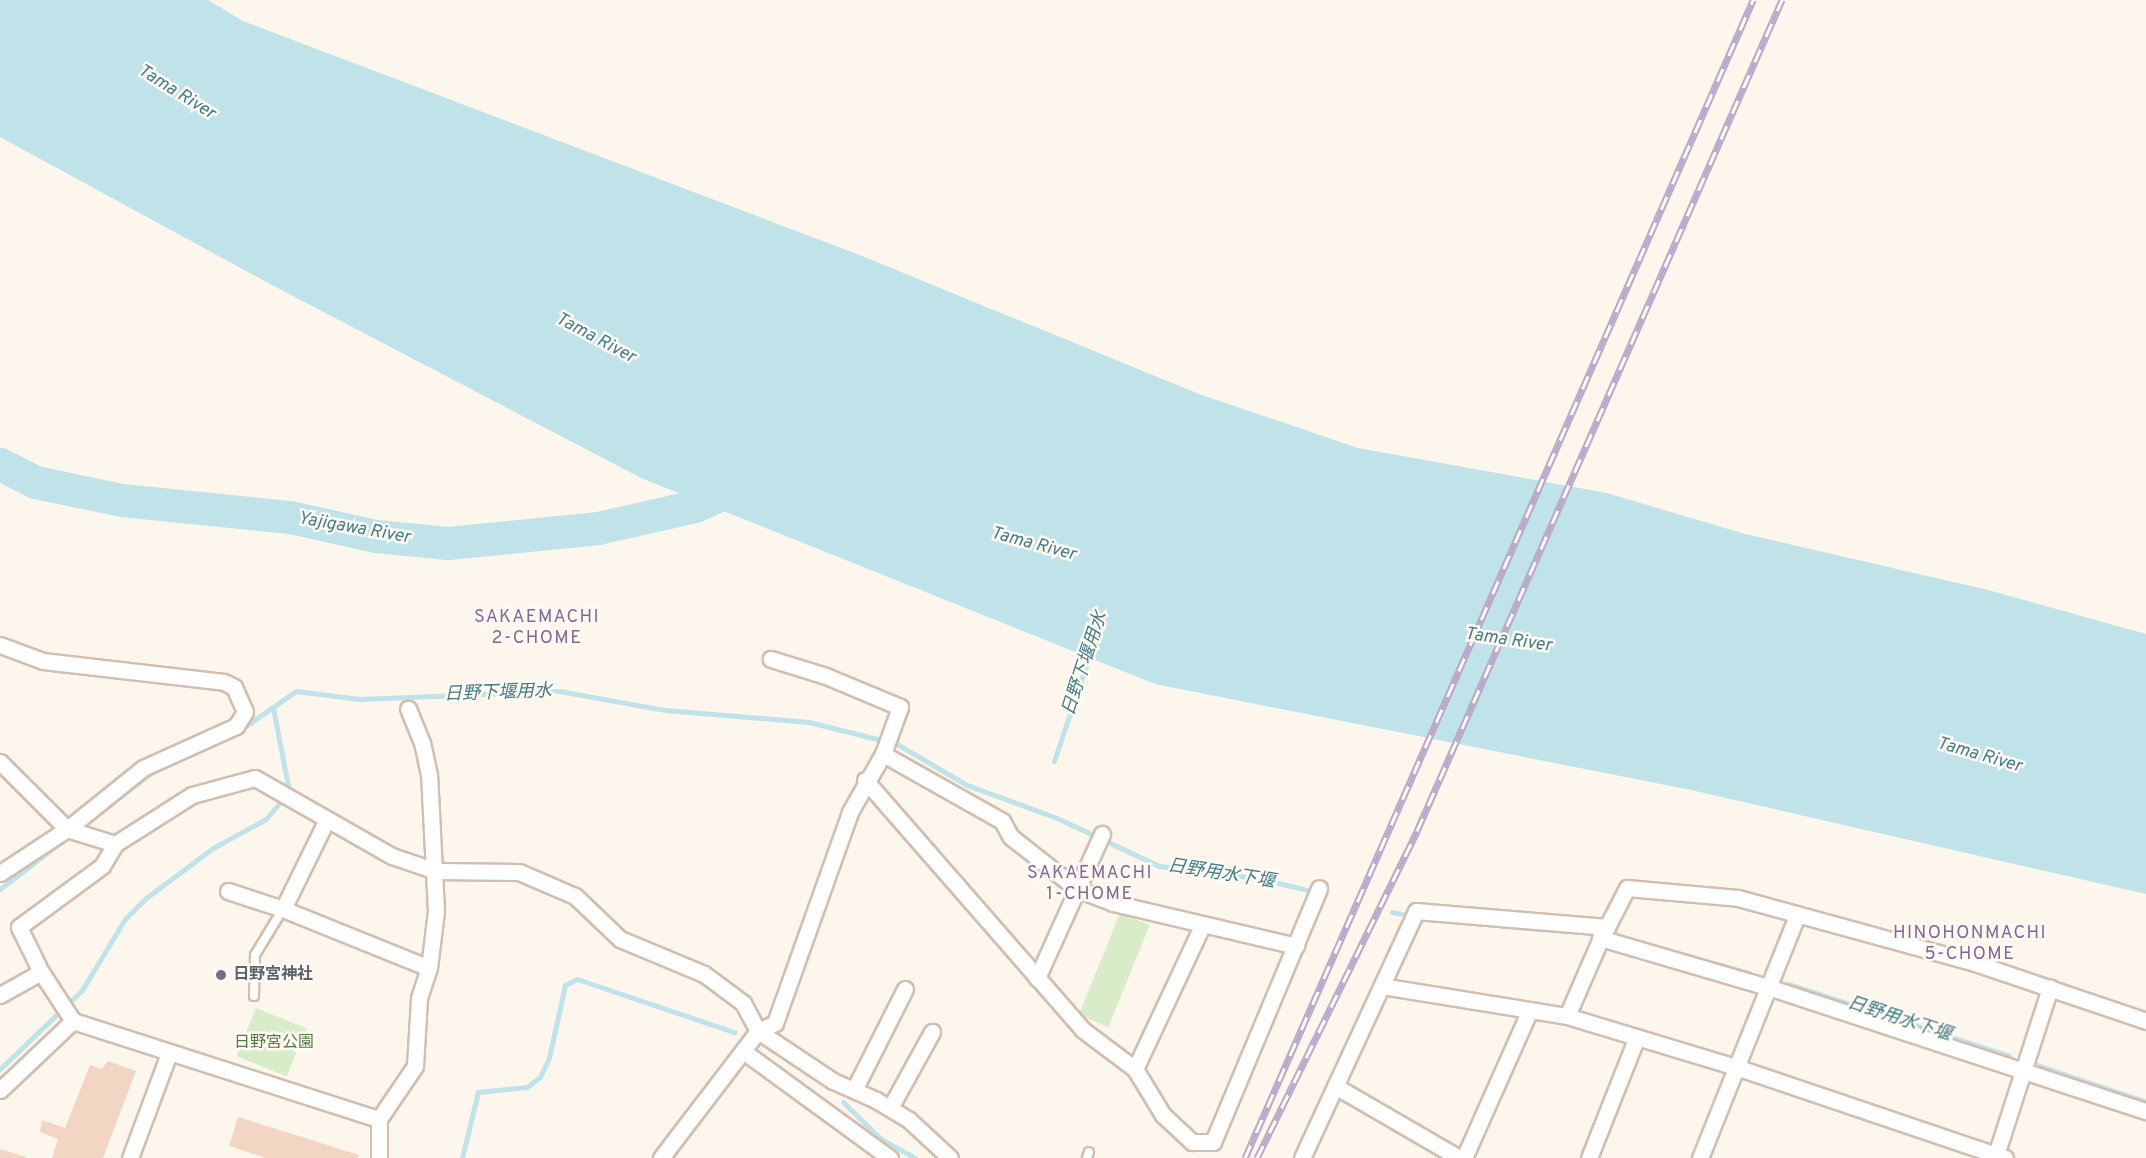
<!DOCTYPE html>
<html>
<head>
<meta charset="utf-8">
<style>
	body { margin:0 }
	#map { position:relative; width:2146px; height:1158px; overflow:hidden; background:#fdf6ec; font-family:Overpass,"Noto Sans JP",sans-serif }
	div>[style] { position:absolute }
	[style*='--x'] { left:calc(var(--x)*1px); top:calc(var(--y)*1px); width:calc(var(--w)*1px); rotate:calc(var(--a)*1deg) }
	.green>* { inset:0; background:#d8ecc9; transform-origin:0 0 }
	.water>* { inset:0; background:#bfe3e8 }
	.stream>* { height:5px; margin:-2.5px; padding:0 2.5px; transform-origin:2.5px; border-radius:2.5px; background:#bfe3e8 }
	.river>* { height:33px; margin:-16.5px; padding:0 16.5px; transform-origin:16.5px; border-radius:16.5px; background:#bfe3e8 }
	.building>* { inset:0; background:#f3d5c3 }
	.roads { filter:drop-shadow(2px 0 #d1beb0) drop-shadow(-2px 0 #d1beb0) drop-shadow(0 2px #d1beb0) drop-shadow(0 -2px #d1beb0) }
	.service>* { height:8px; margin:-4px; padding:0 4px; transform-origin:4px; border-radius:4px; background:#fff }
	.minor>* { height:15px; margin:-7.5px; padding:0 7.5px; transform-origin:7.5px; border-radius:7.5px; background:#fff }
	.rail>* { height:7px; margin-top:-3.5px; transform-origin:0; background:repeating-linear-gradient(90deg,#fffaf3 0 14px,#b9a8c9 0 28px); box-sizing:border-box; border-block:2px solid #b9a8c9 }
	.dots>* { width:16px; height:16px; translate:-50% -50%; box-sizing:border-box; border:3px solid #fffaf3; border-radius:50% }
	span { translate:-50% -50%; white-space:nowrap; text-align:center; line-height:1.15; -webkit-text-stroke:5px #fffaf3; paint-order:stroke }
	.worship-label { font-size:16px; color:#5b616d; font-weight:700 }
	.left { translate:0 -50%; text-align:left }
	.park-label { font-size:16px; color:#537a41 }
	.water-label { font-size:18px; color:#437c86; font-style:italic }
	.neighbourhood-label { font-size:18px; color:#846695; letter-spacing:1.5px }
</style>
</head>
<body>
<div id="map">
	<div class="green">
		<div style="left:1120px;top:913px;width:32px;height:110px;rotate:22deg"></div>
		<div style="left:256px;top:1008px;width:54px;height:52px;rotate:22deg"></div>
	</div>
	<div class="water">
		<div style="clip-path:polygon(0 0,208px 0,243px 21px,862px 256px,1199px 394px,1358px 448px,1607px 493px,1745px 534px,1988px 590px,2146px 634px,2146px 894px,1691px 790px,1155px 684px,641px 478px,270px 284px,0 137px)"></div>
	</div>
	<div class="stream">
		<div style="--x:240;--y:730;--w:68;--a:-34.9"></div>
		<div style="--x:296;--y:691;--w:64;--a:7.1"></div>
		<div style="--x:360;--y:699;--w:199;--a:-2.3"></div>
		<div style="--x:559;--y:691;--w:108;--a:10.2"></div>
		<div style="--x:665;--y:710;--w:144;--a:4.8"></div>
		<div style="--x:809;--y:722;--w:91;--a:14"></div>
		<div style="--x:897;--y:744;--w:81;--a:30.4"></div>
		<div style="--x:967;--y:785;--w:96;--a:20.1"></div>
		<div style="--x:1057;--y:818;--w:113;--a:25.2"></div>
		<div style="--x:1159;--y:866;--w:104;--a:7.2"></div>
		<div style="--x:1262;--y:879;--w:46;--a:13.7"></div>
		<div style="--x:192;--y:754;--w:44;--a:-25.4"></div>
		<div style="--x:1054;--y:761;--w:113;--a:-71.4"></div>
		<div style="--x:0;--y:889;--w:190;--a:-37.5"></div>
		<div style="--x:151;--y:773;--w:18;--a:-27"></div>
		<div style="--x:1392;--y:912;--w:10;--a:11"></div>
		<div style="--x:1423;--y:918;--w:118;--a:5.4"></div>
		<div style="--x:1628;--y:939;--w:126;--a:15.7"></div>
		<div style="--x:1788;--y:984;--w:232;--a:18"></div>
		<div style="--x:2034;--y:1064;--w:118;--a:18.7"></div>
		<div style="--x:0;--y:1069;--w:114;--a:-43.9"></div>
		<div style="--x:82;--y:990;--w:83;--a:-58.8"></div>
		<div style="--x:125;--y:919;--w:30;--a:-45"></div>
		<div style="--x:146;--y:898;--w:84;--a:-36.7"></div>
		<div style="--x:213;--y:848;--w:60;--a:-28.7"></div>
		<div style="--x:266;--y:819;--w:23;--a:-50"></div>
		<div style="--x:281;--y:801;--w:17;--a:-65"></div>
		<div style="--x:288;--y:786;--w:80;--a:-100.8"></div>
		<div style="--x:843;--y:1102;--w:53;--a:44.2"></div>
		<div style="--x:881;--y:1139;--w:39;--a:29"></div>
		<div style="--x:462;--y:1158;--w:68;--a:-76.4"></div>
		<div style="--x:478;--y:1092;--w:49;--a:-5.8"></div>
		<div style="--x:527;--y:1087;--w:16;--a:-38"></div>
		<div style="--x:540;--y:1077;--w:21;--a:-65"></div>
		<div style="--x:549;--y:1058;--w:75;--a:-77.6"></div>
		<div style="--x:565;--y:985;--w:13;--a:-27"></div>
		<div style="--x:577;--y:979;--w:166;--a:18.7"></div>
	</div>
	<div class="river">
		<div style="--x:0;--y:464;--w:39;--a:27"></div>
		<div style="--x:35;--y:482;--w:89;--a:11.7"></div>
		<div style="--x:122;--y:500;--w:169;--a:5.8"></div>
		<div style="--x:290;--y:517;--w:88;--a:12.5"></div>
		<div style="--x:376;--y:536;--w:72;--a:5.6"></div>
		<div style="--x:448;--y:543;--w:151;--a:-5.7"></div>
		<div style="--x:598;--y:528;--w:99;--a:-12.8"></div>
		<div style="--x:695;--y:506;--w:53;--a:-24.6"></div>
	</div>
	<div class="building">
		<div style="clip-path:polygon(108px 1061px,136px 1071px,103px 1158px,52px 1158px,58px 1139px,40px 1132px,42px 1120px,65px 1128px,90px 1065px,101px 1069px)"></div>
		<div style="clip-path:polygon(238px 1117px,359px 1155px,358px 1158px,266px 1158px,229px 1146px)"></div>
		<div style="clip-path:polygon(0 1149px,26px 1157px,26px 1158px,0 1158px)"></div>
	</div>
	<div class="roads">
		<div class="service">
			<div style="--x:254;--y:996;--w:41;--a:-88.6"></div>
			<div style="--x:255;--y:955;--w:54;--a:-58.7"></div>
			<div style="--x:1087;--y:1158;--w:6;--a:-72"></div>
		</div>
		<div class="minor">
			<div style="--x:0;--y:645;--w:46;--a:20.4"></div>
			<div style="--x:43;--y:661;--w:182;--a:6.6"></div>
			<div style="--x:224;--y:682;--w:11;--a:27"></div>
			<div style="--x:234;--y:687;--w:27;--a:66"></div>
			<div style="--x:245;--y:712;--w:17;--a:123"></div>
			<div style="--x:236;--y:726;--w:102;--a:155.7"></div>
			<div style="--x:143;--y:768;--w:97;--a:141.2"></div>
			<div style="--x:67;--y:829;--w:80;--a:146.7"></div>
			<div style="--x:883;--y:754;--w:137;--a:29.4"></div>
			<div style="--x:1002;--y:821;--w:18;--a:61"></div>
			<div style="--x:1011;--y:837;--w:84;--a:38.2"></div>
			<div style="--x:1077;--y:889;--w:39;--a:21"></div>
			<div style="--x:1113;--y:903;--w:188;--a:13.2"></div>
			<div style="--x:0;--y:762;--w:95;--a:45"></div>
			<div style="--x:67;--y:829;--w:50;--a:17.4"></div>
			<div style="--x:115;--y:844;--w:91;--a:-32.5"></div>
			<div style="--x:192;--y:795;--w:65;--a:-15.1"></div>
			<div style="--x:255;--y:778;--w:158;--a:29.7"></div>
			<div style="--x:392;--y:856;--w:46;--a:18.8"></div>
			<div style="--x:436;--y:871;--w:83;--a:0.7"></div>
			<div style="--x:519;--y:872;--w:61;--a:23.2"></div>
			<div style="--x:575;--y:896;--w:62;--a:43.7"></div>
			<div style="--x:620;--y:939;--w:91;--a:22.6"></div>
			<div style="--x:704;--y:974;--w:49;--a:36.6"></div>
			<div style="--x:743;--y:1003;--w:32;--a:62"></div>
			<div style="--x:758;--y:1031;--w:160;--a:127.4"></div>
			<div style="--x:865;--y:780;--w:332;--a:48.9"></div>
			<div style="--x:1083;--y:1030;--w:65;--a:36.9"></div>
			<div style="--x:1135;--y:1069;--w:54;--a:58.7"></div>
			<div style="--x:1163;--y:1115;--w:40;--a:43"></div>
			<div style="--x:1192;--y:1142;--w:21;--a:0"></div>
			<div style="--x:1213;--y:1142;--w:275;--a:-67.3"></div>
			<div style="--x:228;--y:891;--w:58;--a:18.1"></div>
			<div style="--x:283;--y:909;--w:157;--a:22"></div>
			<div style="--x:283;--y:909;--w:100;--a:-63.9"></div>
			<div style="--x:1600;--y:938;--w:175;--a:16.3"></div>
			<div style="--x:1768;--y:987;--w:398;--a:18.2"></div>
			<div style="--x:1037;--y:978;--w:158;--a:-65.7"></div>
			<div style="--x:1382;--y:986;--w:187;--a:9.2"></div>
			<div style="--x:1567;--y:1016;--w:177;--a:16.8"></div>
			<div style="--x:1736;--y:1067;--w:284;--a:18.7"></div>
			<div style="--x:0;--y:995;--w:47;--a:-29.3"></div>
			<div style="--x:1567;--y:1016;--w:93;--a:-66.5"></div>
			<div style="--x:73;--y:1021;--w:59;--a:-123.1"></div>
			<div style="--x:41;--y:972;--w:50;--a:-116.1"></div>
			<div style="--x:19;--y:927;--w:103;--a:-36.3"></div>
			<div style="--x:102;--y:866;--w:26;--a:-59"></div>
			<div style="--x:758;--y:1031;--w:19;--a:-25"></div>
			<div style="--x:775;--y:1023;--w:224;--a:-70.4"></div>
			<div style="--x:850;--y:812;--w:67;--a:-60.4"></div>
			<div style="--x:883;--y:754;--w:50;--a:-70.1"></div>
			<div style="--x:900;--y:707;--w:80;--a:-157.3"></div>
			<div style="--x:826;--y:676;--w:58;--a:-162.8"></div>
			<div style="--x:758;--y:1031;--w:90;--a:33.7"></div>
			<div style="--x:833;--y:1081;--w:47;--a:23.8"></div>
			<div style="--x:876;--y:1100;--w:39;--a:31"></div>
			<div style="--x:909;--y:1120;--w:56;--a:42.8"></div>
			<div style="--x:743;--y:1051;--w:182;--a:36.1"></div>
			<div style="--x:1135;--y:1069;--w:160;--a:-64.9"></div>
			<div style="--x:1335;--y:1086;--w:143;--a:30.1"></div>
			<div style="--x:0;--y:1090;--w:100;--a:-43.4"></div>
			<div style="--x:73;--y:1021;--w:321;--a:17.8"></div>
			<div style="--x:854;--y:1090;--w:113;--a:-63.2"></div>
			<div style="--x:890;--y:1108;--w:87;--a:-61.1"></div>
			<div style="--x:130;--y:1158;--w:112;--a:-69.6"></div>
			<div style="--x:379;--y:1158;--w:39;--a:-90"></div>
			<div style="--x:379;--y:1119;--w:64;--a:-55.8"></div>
			<div style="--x:415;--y:1066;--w:68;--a:-86.6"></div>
			<div style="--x:419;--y:998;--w:32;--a:-72"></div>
			<div style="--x:429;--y:968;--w:57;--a:-83"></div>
			<div style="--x:436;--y:911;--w:136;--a:-92.9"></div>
			<div style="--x:429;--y:775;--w:33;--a:-102"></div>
			<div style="--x:422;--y:743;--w:37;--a:-112"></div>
			<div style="--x:1302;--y:1158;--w:272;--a:-65.2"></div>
			<div style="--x:1416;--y:911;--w:192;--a:4.8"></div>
			<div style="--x:1607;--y:927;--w:44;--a:-62.9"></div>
			<div style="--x:1627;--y:888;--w:111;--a:5.1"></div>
			<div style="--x:1738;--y:898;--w:246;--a:15.3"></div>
			<div style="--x:1975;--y:963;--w:181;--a:18.7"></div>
			<div style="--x:1464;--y:1158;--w:162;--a:-66"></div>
			<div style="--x:1589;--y:1158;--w:130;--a:-68.4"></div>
			<div style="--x:1700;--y:1158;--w:262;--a:-68.2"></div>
			<div style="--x:1995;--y:1158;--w:179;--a:-72.1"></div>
		</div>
	</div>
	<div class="rail">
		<div style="--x:1245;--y:1158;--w:1265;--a:-66.31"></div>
		<div style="--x:1257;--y:1158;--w:364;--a:-63.9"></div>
		<div style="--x:1417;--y:831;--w:908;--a:-66.29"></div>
	</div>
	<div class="dots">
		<div style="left:221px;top:975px;background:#6b7280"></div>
	</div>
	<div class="worship-label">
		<span class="left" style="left:233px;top:975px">日野宮神社</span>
	</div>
	<div class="park-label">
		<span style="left:274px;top:1043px">日野宮公園</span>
	</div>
	<div class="water-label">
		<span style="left:176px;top:93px;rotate:32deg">Tama River</span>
		<span style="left:595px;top:339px;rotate:28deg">Tama River</span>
		<span style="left:354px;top:529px;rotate:10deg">Yajigawa River</span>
		<span style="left:1033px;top:545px;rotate:15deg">Tama River</span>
		<span style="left:1508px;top:641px;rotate:8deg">Tama River</span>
		<span style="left:1086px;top:664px;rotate:-72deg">日野下堰用水</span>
		<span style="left:498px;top:694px;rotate:-2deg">日野下堰用水</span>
		<span style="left:1979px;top:756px;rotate:16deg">Tama River</span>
		<span style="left:1221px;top:875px;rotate:9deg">日野用水下堰</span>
		<span style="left:1899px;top:1020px;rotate:18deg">日野用水下堰</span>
	</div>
	<div class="neighbourhood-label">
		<span style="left:537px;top:629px">SAKAEMACHI<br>2-CHOME</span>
		<span style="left:1090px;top:885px">SAKAEMACHI<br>1-CHOME</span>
		<span style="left:1970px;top:945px">HINOHONMACHI<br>5-CHOME</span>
	</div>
</div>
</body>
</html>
